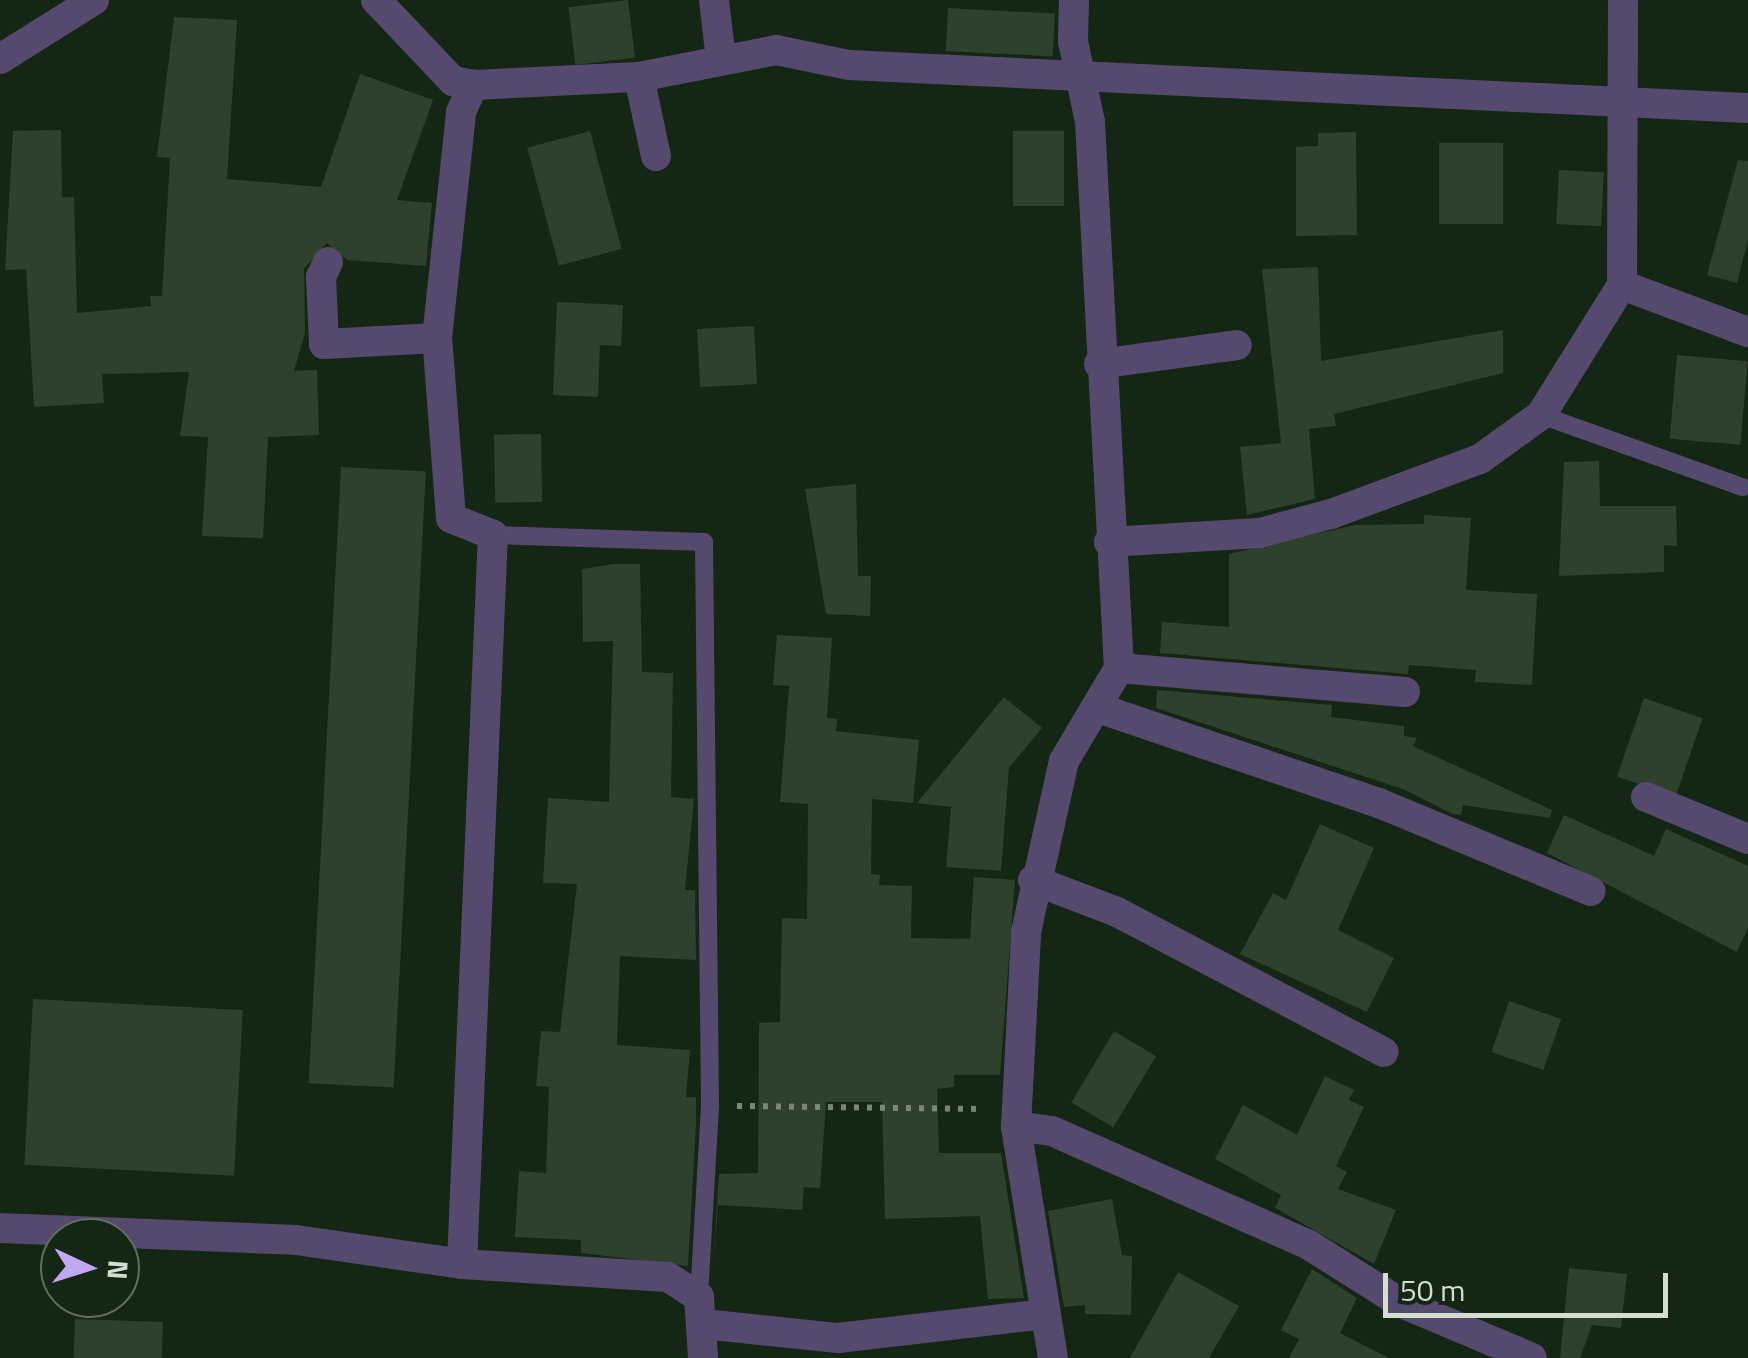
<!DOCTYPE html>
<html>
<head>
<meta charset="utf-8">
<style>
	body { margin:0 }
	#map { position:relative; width:1748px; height:1358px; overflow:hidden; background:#142714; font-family:"Titillium Web",sans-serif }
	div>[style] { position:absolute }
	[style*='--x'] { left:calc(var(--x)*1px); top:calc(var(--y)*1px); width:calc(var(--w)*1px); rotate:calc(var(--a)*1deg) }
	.building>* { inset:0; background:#2e412c; transform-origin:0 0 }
	.path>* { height:6px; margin-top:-3px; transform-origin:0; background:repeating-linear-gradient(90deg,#798778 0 5px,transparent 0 13px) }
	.lane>* { height:18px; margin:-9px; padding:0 9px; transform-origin:9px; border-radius:9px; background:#56496e }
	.street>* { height:30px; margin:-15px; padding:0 15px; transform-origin:15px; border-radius:15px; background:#56496e }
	span { translate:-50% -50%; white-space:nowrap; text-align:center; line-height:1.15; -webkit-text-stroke:8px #142714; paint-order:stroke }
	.north { position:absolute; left:40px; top:1218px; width:100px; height:100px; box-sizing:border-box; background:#142714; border:2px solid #607060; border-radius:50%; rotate:94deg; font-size:28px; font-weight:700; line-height:40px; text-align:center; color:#d3ded1 }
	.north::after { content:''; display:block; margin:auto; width:35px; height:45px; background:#c2a7f2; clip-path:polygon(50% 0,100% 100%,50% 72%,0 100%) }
	.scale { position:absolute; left:1383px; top:1273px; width:285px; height:45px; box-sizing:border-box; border:5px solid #d3ded1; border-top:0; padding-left:12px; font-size:30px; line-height:35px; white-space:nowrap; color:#d3ded1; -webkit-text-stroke:8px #142714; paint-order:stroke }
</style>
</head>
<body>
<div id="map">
	<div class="building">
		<div style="left:628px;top:0;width:58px;height:60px;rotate:83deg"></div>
		<div style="left:948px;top:8px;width:107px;height:43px;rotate:3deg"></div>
		<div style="clip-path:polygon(174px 17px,237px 20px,227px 179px,321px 187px,360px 74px,433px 100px,397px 200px,432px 203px,426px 266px,347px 260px,327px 243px,304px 269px,305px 333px,294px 371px,317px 370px,319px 435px,268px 437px,263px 538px,202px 536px,208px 437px,180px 436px,189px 372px,102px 374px,104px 403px,34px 407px,26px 269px,5px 270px,13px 131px,61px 130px,62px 197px,74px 197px,77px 313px,151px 306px,150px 296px,162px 296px,170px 158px,157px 157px)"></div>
		<div style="left:590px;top:131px;width:122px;height:65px;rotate:75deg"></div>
		<div style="left:1013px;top:131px;width:51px;height:75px"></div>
		<div style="clip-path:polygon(1356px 132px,1357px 235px,1296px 236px,1296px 147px,1318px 146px,1318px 133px)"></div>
		<div style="left:1439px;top:143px;width:64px;height:81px"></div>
		<div style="clip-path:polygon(1738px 160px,1748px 161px,1748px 240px,1737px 283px,1707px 275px)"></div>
		<div style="left:1559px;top:170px;width:45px;height:54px;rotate:3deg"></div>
		<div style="clip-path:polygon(1318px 267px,1321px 361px,1503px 330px,1503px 373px,1334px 414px,1336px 426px,1309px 429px,1315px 499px,1247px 515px,1240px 447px,1281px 443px,1262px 269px)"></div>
		<div style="clip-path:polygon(557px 302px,623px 305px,621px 346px,600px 345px,598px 397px,553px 395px)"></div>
		<div style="left:754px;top:326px;width:58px;height:57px;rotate:87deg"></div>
		<div style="left:1677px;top:355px;width:71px;height:84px;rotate:5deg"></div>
		<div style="left:541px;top:434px;width:68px;height:47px;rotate:89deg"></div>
		<div style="clip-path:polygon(1599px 461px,1600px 506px,1676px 506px,1677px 546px,1664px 545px,1664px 572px,1559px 576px,1564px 462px)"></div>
		<div style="left:341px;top:467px;width:85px;height:617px;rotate:3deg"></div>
		<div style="clip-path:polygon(856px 484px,858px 576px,871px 576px,870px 616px,826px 614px,805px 489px)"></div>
		<div style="clip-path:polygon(1424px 515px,1471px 518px,1466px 590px,1537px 594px,1532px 685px,1475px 682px,1476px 670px,1409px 665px,1408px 674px,1160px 653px,1162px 622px,1229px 627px,1229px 554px,1355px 525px,1424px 524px)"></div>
		<div style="clip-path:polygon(614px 564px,640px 564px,642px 672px,673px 673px,671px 797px,694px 799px,685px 890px,695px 890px,696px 960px,620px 956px,617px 1045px,690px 1050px,686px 1097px,696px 1097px,696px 1124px,688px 1266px,581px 1253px,581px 1240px,515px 1237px,519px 1171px,546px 1173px,549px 1087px,536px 1086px,541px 1031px,560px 1032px,577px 884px,543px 883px,548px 798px,609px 802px,613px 641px,583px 642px,582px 569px)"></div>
		<div style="clip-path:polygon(777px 635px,832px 638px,827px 718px,837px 719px,836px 731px,919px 740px,913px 803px,872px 799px,871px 874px,880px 875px,879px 885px,912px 886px,911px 938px,970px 939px,974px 877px,1015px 880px,1000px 1075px,954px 1075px,954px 1087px,937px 1089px,939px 1153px,1001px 1153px,1024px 1298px,988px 1299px,980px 1216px,885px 1219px,882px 1102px,826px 1102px,820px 1188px,804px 1187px,802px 1210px,718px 1205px,713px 1266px,719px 1174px,758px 1173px,759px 1023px,780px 1022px,782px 918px,807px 919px,808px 804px,780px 802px,789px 686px,773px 685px)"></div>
		<div style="clip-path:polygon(1157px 690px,1332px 705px,1331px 717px,1404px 726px,1404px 736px,1417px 738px,1413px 746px,1552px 810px,1550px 818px,1463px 805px,1461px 815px,1453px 814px,1403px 789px,1156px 708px)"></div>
		<div style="clip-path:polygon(1004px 697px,1042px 728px,1009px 768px,1001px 871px,946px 867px,951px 807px,917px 803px)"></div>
		<div style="left:1644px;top:698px;width:62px;height:83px;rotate:19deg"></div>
		<div style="clip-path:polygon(1564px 815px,1654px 856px,1666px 829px,1748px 866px,1748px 927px,1737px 952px,1547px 853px)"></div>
		<div style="clip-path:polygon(1320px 824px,1374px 848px,1338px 930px,1394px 958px,1367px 1012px,1240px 954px,1273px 893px,1286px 900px)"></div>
		<div style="left:33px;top:999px;width:210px;height:166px;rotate:3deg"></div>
		<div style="left:1509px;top:1001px;width:55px;height:54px;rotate:19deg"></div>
		<div style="left:1114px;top:1031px;width:49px;height:83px;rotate:31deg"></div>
		<div style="clip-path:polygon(1325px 1076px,1354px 1090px,1349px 1100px,1364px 1107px,1336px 1166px,1347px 1172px,1338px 1189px,1396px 1210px,1374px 1264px,1275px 1208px,1281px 1195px,1215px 1159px,1243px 1105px,1297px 1135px)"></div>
		<div style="clip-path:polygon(1112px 1199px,1122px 1255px,1132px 1256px,1131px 1315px,1085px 1314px,1085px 1305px,1064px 1307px,1048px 1211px)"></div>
		<div style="clip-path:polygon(1569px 1268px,1627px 1274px,1621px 1328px,1592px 1325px,1580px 1358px,1560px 1358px)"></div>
		<div style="clip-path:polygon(1312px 1269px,1357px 1298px,1340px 1333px,1389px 1358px,1289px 1358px,1299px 1339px,1281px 1330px)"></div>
		<div style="clip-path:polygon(1178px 1272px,1239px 1306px,1209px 1358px,1130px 1358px)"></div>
		<div style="left:75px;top:1319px;width:88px;height:39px;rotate:2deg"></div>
	</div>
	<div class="path">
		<div style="--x:737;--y:1106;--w:247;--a:0.7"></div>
	</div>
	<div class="lane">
		<div style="--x:1541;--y:415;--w:214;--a:19.7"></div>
		<div style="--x:493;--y:535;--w:211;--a:1.9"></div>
		<div style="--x:704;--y:542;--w:564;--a:89.39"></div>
		<div style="--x:710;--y:1106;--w:191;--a:93.3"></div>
	</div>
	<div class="street">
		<div style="--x:376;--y:0;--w:112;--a:46.5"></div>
		<div style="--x:453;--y:81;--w:20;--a:11"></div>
		<div style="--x:473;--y:85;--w:166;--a:-2.8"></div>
		<div style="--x:639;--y:77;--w:140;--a:-11.1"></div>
		<div style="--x:776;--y:50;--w:75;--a:11.6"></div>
		<div style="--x:849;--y:65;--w:900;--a:2.74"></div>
		<div style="--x:714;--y:0;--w:60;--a:83.3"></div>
		<div style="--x:0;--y:59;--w:111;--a:-32.1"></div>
		<div style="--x:639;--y:77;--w:81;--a:77.9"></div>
		<div style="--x:328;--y:262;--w:17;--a:115"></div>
		<div style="--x:321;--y:277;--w:67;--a:87.4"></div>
		<div style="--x:324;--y:344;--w:113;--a:-3"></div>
		<div style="--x:1622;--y:285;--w:134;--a:20.5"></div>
		<div style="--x:1099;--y:364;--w:139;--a:-7.8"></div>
		<div style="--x:1109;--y:542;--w:151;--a:-3.4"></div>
		<div style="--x:1260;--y:533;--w:73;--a:-15"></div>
		<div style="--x:1331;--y:514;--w:159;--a:-20.3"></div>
		<div style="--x:1480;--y:459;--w:75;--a:-35.8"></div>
		<div style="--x:1541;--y:415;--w:153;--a:-58.1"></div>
		<div style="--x:1622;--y:285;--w:285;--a:-89.8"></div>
		<div style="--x:1119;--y:668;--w:287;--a:4.8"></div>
		<div style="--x:1098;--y:708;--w:297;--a:18.7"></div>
		<div style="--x:1379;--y:803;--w:229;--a:22.6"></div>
		<div style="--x:1646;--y:797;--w:110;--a:22.4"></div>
		<div style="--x:1033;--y:880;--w:90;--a:20.9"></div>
		<div style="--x:1117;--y:912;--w:301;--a:27.7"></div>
		<div style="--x:1016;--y:1126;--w:36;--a:8"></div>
		<div style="--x:1052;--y:1131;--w:281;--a:23.9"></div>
		<div style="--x:1309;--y:1245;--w:107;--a:32.3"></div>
		<div style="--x:1399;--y:1302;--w:144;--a:22.8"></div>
		<div style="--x:0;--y:1228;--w:296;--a:2.3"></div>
		<div style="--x:296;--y:1240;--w:168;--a:8.2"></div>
		<div style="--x:462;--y:1264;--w:206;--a:3.6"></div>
		<div style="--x:668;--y:1277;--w:37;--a:33"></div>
		<div style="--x:699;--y:1297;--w:61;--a:86.2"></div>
		<div style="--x:462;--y:1264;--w:730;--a:-87.57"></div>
		<div style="--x:493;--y:535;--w:45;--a:-158"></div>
		<div style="--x:451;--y:518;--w:181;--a:-94.4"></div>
		<div style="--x:437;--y:338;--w:227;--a:-83.9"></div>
		<div style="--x:461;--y:112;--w:30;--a:-66"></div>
		<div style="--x:704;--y:1324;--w:135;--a:6"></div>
		<div style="--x:838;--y:1338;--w:208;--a:-6.6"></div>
		<div style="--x:1053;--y:1358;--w:235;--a:-99.1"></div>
		<div style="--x:1016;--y:1126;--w:194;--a:-87"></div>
		<div style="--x:1026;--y:932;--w:175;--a:-77.5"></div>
		<div style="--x:1064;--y:761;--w:108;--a:-59.4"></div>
		<div style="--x:1119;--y:668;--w:547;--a:-93.04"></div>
		<div style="--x:1090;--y:122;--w:83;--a:-101.9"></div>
		<div style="--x:1073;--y:41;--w:41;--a:-88.6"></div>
	</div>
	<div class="north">N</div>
	<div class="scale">50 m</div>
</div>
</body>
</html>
